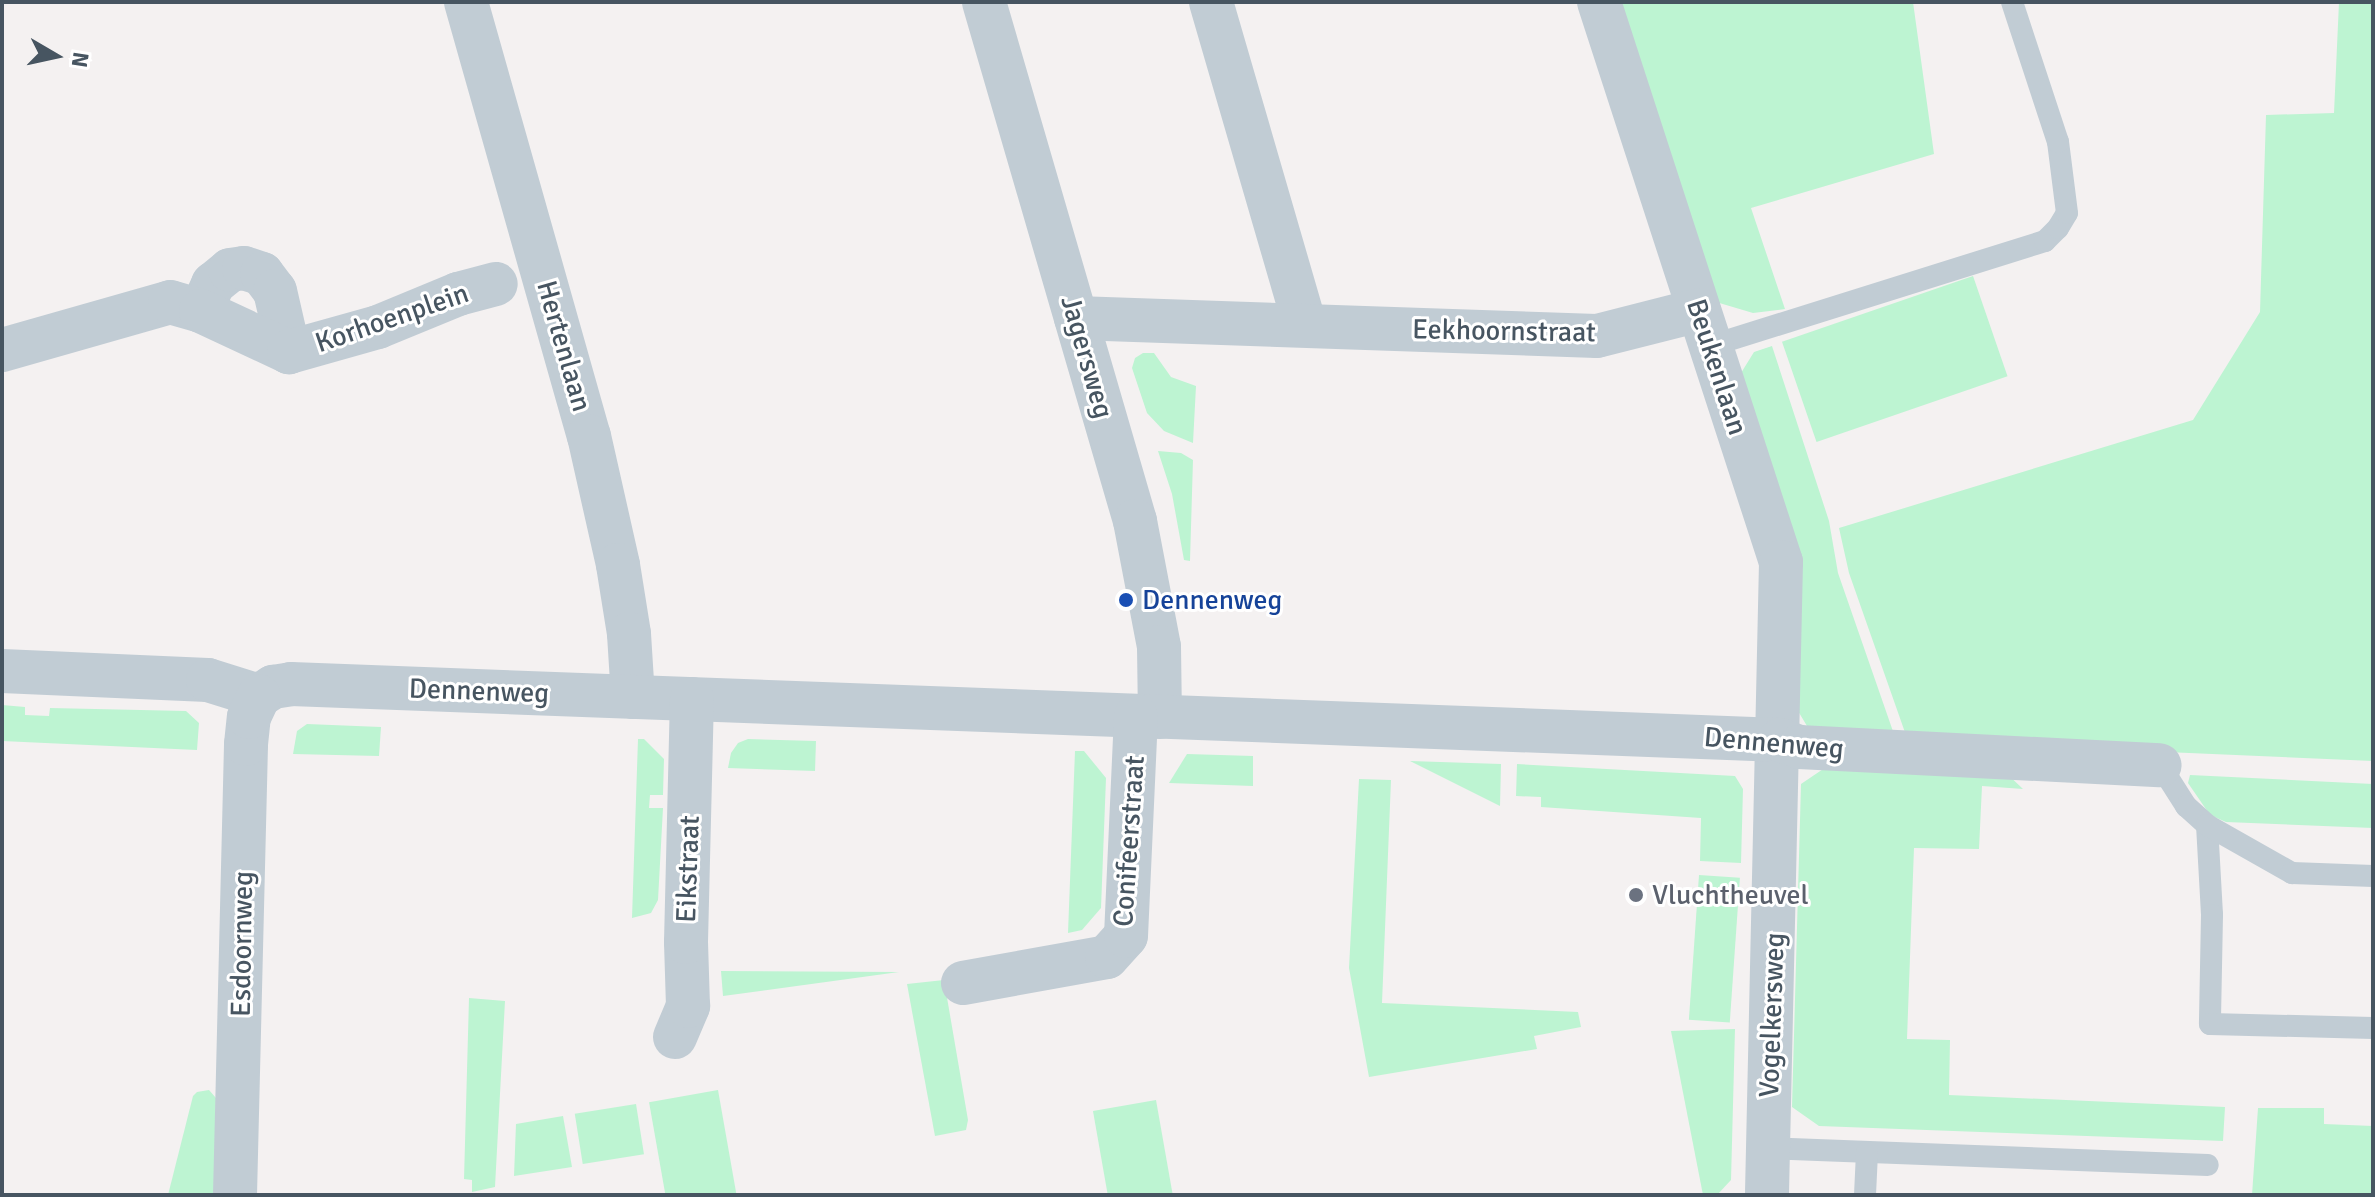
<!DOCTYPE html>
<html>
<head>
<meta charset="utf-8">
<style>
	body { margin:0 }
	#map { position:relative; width:2375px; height:1197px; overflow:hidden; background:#f4f1f1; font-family:Signika,sans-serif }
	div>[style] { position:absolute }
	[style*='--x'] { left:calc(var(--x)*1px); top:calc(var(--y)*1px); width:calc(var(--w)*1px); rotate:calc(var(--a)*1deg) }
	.green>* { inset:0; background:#bdf4d2; transform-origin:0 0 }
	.lane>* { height:22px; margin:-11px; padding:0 11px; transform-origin:11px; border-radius:11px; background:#c1ccd4 }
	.street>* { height:44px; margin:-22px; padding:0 22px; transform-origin:22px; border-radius:22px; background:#c1ccd4 }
	.dots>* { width:22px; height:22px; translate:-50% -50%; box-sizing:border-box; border:4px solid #fff; border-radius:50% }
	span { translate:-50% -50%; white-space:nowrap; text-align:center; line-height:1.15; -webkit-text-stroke:6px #fff; paint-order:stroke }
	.street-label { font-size:28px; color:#475561 }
	.transit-label { font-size:28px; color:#164399 }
	.left { translate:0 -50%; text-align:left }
	.worship-label { font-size:28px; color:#5b616d }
	.frame { position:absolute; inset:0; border:4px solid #475561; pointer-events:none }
	.north { position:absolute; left:16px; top:16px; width:80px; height:80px; -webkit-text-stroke:6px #fff; paint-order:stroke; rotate:99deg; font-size:22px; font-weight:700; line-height:32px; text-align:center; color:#475561 }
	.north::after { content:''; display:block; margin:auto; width:28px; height:36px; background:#475561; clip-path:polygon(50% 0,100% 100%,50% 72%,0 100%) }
</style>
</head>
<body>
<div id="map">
	<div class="green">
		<div style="clip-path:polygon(1618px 2px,1913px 2px,1934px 154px,1751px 208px,1785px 309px,1753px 313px,1716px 302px)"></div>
		<div style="clip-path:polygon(2339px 2px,2373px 2px,2373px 761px,1908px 741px,1849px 573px,1839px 528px,2193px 420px,2260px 312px,2266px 115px,2334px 113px)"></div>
		<div style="left:1973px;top:276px;width:106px;height:202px;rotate:71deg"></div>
		<div style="clip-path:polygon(1772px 346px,1829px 521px,1838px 573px,1896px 740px,1810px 731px,1798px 711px,1801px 562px,1741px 373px,1754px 352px)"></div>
		<div style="clip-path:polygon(1143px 353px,1154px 353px,1171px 377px,1196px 386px,1193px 443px,1164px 431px,1147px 413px,1132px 368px,1135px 358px)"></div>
		<div style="clip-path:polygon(1158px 451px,1181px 453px,1193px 460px,1190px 561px,1184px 560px,1172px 494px)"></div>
		<div style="clip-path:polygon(2px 705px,25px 707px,25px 715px,49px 716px,50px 708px,186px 711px,199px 723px,197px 750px,2px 741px)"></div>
		<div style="clip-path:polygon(307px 724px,381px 727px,379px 756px,293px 754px,297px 731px)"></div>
		<div style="clip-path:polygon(638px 739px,644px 739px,664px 759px,663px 795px,650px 795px,649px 808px,663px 808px,658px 900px,651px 913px,632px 918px)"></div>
		<div style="clip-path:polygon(748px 739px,816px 741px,815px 771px,728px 768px,731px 753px,738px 743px)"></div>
		<div style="clip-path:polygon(1075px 751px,1084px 751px,1106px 778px,1101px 908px,1082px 930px,1068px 933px)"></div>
		<div style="clip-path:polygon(1187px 754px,1253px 756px,1253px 786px,1169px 783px)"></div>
		<div style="clip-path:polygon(1410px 761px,1501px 764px,1500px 806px)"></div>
		<div style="clip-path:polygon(1835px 761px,2002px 769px,2023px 789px,1982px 786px,1979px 849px,1914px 848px,1907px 1039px,1950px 1040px,1949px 1095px,2225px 1107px,2223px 1141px,1819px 1126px,1792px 1107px,1801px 784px)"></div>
		<div style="clip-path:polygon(1517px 764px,1735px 776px,1743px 789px,1741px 863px,1700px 861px,1701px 818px,1541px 807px,1541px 797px,1516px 796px)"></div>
		<div style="clip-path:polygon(2190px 775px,2373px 784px,2373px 828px,2226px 822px,2210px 815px,2188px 783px)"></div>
		<div style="clip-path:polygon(1359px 779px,1391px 780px,1382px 1003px,1578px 1012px,1581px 1027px,1534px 1036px,1537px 1049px,1369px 1077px,1349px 968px)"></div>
		<div style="left:1699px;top:875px;width:41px;height:145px;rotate:4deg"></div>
		<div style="clip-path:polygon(721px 971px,899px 972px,723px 996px)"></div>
		<div style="clip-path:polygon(944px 980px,968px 1120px,966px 1130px,935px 1136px,907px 984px)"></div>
		<div style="clip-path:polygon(469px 998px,505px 1001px,495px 1187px,472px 1192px,472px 1180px,464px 1179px)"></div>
		<div style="clip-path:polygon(1735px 1029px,1731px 1180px,1717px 1195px,1703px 1195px,1671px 1031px)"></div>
		<div style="clip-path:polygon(209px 1090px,216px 1098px,214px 1195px,168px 1195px,193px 1096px,197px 1092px)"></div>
		<div style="left:718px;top:1090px;width:107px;height:70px;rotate:80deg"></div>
		<div style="left:1156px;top:1100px;width:97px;height:64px;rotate:80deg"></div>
		<div style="left:636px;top:1104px;width:51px;height:62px;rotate:81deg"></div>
		<div style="clip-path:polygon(2258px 1108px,2324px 1108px,2324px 1124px,2373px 1126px,2373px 1195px,2252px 1195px)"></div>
		<div style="clip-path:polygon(563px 1116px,572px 1167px,514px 1176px,516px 1124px)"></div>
	</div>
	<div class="lane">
		<div style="--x:1710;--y:346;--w:351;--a:-17.4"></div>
		<div style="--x:2045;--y:241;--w:18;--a:-45"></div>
		<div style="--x:2058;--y:228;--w:17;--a:-59"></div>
		<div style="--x:2067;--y:213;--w:72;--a:-97.2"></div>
		<div style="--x:2058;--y:142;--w:147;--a:-108.2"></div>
		<div style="--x:2160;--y:765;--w:49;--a:57.6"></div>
		<div style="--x:2186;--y:806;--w:28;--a:42"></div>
		<div style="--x:2207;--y:825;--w:90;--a:86.8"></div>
		<div style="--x:2212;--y:915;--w:109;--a:91.1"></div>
		<div style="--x:2210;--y:1024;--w:163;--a:1.4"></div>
		<div style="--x:2207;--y:825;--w:98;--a:29.5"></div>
		<div style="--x:2292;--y:873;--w:81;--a:2.1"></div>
		<div style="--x:1768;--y:1148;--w:440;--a:2.2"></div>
		<div style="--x:1865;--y:1195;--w:43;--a:-87.3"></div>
	</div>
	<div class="street">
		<div style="--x:466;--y:2;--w:451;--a:74.2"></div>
		<div style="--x:589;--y:436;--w:132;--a:77.3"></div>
		<div style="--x:618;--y:565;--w:70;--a:80.9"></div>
		<div style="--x:629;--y:634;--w:63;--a:86.4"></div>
		<div style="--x:984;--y:2;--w:541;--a:73.78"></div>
		<div style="--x:1135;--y:521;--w:128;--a:79.2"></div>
		<div style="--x:1159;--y:647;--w:70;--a:89.2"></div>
		<div style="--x:1211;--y:2;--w:336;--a:73.8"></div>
		<div style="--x:1599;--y:2;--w:589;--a:72"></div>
		<div style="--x:1781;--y:562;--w:633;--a:91.27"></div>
		<div style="--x:201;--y:311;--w:30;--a:-66"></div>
		<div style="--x:213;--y:284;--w:22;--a:-39"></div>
		<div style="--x:230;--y:270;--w:14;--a:-8"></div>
		<div style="--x:244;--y:268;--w:19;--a:18"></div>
		<div style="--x:262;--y:274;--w:21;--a:53"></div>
		<div style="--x:275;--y:291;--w:63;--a:77.1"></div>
		<div style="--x:1076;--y:318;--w:521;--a:1.98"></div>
		<div style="--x:1597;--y:336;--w:105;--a:-14.3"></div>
		<div style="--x:2;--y:350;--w:175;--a:-15.9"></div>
		<div style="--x:170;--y:302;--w:32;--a:16"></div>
		<div style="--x:201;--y:311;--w:97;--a:25"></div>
		<div style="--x:289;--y:352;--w:92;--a:-15.7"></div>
		<div style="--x:378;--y:327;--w:87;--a:-22.4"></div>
		<div style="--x:458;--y:294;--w:39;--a:-15"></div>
		<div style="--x:2;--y:671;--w:206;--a:2.5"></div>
		<div style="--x:208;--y:680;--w:53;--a:17.4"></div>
		<div style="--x:259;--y:696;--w:17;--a:-33"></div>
		<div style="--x:273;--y:687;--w:18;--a:-9"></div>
		<div style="--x:291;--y:684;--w:1490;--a:2.15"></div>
		<div style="--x:1780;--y:740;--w:20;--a:20"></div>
		<div style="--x:1799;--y:747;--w:361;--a:2.9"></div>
		<div style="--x:963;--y:983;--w:146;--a:-10.2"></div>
		<div style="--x:1107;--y:957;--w:28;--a:-48"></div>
		<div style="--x:1126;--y:936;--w:220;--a:-87.4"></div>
		<div style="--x:675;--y:1037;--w:34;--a:-67"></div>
		<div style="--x:688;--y:1006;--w:64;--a:-91.8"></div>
		<div style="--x:686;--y:942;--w:243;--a:-88.6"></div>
		<div style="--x:235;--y:1195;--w:451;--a:-88.6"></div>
		<div style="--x:246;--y:744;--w:27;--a:-84"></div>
		<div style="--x:249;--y:717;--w:23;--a:-65"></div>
	</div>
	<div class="dots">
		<div style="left:1126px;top:600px;background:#1a4fb4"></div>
		<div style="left:1636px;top:895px;background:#6b7280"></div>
	</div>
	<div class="street-label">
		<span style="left:392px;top:318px;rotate:-19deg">Korhoenplein</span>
		<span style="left:1504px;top:331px;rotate:1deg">Eekhoornstraat</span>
		<span style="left:564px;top:346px;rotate:74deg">Hertenlaan</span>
		<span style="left:1087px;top:357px;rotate:74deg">Jagersweg</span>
		<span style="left:1717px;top:367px;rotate:72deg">Beukenlaan</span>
		<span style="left:479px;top:691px;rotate:2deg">Dennenweg</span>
		<span style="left:1774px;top:743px;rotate:5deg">Dennenweg</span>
		<span style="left:1129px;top:841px;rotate:-86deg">Conifeerstraat</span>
		<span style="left:688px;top:869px;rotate:-88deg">Eikstraat</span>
		<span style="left:242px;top:944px;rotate:-89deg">Esdoornweg</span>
		<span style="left:1772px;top:1015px;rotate:-88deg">Vogelkersweg</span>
	</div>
	<div class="transit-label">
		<span class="left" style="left:1142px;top:600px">Dennenweg</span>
	</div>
	<div class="worship-label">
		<span class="left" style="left:1652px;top:895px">Vluchtheuvel</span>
	</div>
	<div class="frame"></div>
	<div class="north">N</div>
</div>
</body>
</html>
